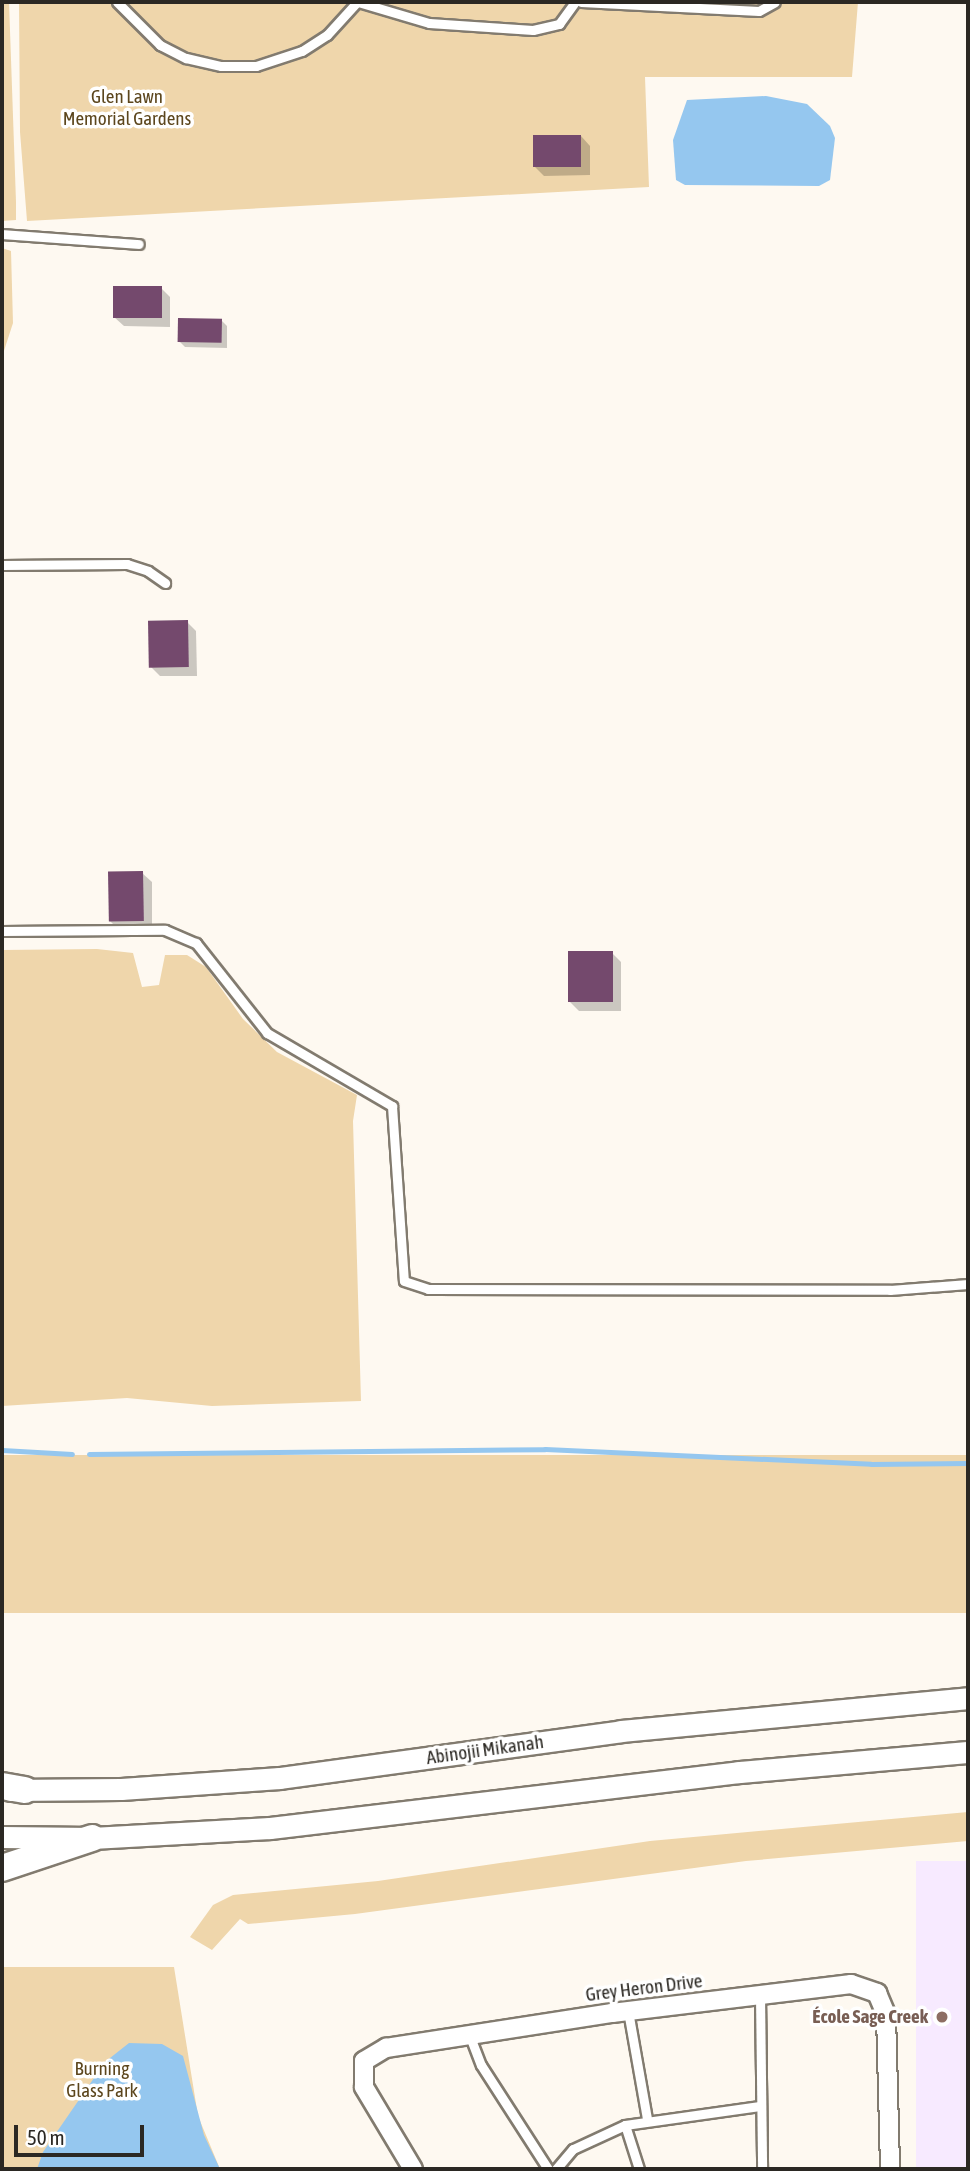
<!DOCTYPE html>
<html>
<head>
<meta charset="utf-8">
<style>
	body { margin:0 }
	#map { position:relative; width:970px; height:2171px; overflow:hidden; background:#fef9f1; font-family:"Asap Condensed",sans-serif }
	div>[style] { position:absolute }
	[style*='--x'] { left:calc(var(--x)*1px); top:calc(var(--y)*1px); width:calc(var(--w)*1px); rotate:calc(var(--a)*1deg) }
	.education>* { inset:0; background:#f7eaff; transform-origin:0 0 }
	.green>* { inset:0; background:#efd6ab; transform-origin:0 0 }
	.water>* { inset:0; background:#95c7ef }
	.shadow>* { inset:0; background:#0003 }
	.stream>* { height:5px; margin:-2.5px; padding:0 2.5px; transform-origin:2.5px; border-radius:2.5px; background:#95c7ef }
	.building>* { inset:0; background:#74496d; transform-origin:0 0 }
	.roads { filter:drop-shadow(2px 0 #827b6f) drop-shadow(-2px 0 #827b6f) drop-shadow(0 2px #827b6f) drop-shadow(0 -2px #827b6f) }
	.service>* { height:9px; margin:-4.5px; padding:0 4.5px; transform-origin:4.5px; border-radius:4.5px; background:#fff }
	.minor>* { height:18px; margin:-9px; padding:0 9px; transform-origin:9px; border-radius:9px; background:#fff }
	.tertiary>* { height:21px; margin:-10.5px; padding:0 10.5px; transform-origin:10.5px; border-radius:10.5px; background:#fff }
	.primary>* { height:26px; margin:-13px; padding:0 13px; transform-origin:13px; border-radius:13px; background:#fff }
	.dots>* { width:19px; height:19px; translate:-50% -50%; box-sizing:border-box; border:4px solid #fff; border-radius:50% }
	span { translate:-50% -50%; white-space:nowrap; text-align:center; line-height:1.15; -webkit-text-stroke:7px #fff; paint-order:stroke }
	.park-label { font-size:19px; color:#5c461d }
	.street-label { font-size:19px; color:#2b2823 }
	.education-label { font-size:19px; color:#785e54; font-weight:700 }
	.right { translate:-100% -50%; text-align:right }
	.frame { position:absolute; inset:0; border:4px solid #2b2823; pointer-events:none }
	.scale { position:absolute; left:14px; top:2125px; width:130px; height:32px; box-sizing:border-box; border:4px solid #2b2823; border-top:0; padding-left:9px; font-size:21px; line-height:24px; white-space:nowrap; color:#2b2823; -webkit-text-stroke:5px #fff; paint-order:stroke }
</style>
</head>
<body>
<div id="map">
	<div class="education">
		<div style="left:968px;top:1861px;width:308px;height:52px;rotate:90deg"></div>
	</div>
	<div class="green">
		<div style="clip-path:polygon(2px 2px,9px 2px,16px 202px,16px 220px,2px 221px)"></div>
		<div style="clip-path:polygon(19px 2px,858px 2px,852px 77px,645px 77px,649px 187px,27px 221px,20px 132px)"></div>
		<div style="clip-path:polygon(2px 248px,11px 251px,13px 323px,2px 357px)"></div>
		<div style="clip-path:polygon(97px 949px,133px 953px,142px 987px,159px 985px,165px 955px,187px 955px,206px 967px,243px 1019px,277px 1052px,357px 1095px,353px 1121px,361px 1401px,212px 1406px,127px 1398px,2px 1406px,2px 950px)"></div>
		<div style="left:2px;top:1455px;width:966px;height:158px"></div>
		<div style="clip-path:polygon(968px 1812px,968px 1841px,746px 1861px,355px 1914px,248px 1924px,240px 1919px,212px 1950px,190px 1937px,213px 1905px,233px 1895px,378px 1881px,650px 1841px)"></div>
		<div style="clip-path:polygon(2px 1967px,174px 1967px,198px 2116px,220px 2169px,2px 2169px)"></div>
	</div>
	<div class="water">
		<div style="clip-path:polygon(766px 96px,807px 104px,830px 126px,835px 138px,830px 180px,819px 186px,685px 185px,676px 180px,673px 140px,687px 100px)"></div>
		<div style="clip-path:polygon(129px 2043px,162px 2044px,183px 2056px,204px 2135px,220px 2169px,37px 2169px,43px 2152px,105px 2062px)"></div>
	</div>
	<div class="shadow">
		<div style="clip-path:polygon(581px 136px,590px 146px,590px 175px,544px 176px,535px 167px)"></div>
		<div style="clip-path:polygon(161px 288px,170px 297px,170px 327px,124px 326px,114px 317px)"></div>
		<div style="clip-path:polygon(221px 320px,227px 326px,227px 348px,185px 347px,179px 341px)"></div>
		<div style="clip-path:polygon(187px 622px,196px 631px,197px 676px,160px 676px,151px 667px)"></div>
		<div style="clip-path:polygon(142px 873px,152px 882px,152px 930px,119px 930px,110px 921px)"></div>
		<div style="clip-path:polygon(612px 953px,621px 962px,621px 1011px,579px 1011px,570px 1002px)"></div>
	</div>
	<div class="stream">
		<div style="--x:2;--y:1450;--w:70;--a:3.3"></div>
		<div style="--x:89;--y:1454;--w:456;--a:-0.6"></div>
		<div style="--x:545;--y:1449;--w:326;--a:2.6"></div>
		<div style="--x:871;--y:1464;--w:97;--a:-0.6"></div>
	</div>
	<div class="building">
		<div style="left:533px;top:135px;width:48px;height:32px"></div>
		<div style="left:113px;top:286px;width:49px;height:32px"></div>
		<div style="left:178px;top:318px;width:44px;height:24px;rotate:1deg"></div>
		<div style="left:188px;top:620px;width:47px;height:40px;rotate:89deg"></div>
		<div style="left:143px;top:871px;width:50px;height:35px;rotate:89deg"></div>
		<div style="left:613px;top:951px;width:51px;height:45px;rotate:90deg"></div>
	</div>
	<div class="roads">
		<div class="service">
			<div style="--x:117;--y:2;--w:61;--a:45"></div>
			<div style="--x:160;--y:45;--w:29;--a:27"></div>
			<div style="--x:186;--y:58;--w:36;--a:13"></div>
			<div style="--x:221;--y:66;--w:35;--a:0"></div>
			<div style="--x:256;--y:66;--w:48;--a:-18.1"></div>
			<div style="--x:302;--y:51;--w:30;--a:-33"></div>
			<div style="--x:327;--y:35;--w:45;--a:-47.7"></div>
			<div style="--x:358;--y:2;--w:74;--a:16.5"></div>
			<div style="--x:429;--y:23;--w:104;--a:3.9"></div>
			<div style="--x:533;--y:30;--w:27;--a:-13"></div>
			<div style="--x:559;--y:24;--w:27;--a:-54"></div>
			<div style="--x:581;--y:2;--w:178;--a:2.9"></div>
			<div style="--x:759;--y:11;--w:18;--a:-29"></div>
			<div style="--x:2;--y:234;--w:137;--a:4.2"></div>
			<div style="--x:2;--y:565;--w:125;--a:-0.5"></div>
			<div style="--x:127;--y:564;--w:22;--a:18"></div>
			<div style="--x:148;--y:571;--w:21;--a:35"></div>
			<div style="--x:2;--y:931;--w:163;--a:-0.4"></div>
			<div style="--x:165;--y:930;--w:34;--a:23"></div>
			<div style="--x:196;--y:943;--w:115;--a:51.7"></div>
			<div style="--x:267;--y:1033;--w:145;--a:30.3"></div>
			<div style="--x:392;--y:1106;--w:175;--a:86.1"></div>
			<div style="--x:404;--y:1281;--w:25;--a:18"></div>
			<div style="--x:428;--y:1289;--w:462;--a:0.1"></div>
			<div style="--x:890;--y:1290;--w:78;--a:-4.4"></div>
			<div style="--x:760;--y:1995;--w:174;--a:89.3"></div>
			<div style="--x:628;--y:2011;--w:110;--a:80"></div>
			<div style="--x:469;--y:2034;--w:33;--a:69"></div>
			<div style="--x:481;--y:2065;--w:124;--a:57.2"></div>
			<div style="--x:625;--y:2125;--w:136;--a:-8"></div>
			<div style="--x:556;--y:2169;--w:26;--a:-50"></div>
			<div style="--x:573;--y:2149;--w:57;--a:-24.8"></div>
			<div style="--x:625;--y:2125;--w:46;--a:72.3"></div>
		</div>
		<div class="minor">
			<div style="--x:413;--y:2169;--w:96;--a:-120.9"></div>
			<div style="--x:364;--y:2087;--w:26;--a:-90"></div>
			<div style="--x:364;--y:2061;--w:26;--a:-31"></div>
			<div style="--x:386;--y:2048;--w:229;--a:-8.8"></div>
			<div style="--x:612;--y:2013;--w:241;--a:-6.9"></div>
			<div style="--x:851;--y:1984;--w:28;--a:19"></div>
			<div style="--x:877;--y:1993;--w:23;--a:67"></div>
			<div style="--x:886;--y:2014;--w:155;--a:88.5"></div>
		</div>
		<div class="tertiary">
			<div style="--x:10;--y:1790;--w:111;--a:-0.5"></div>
			<div style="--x:121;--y:1789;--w:159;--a:-4"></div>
			<div style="--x:280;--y:1778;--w:344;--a:-7.8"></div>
			<div style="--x:621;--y:1731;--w:349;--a:-5.4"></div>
			<div style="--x:2;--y:1837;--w:90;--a:0.6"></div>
			<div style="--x:92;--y:1838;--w:178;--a:-3.2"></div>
			<div style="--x:270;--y:1828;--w:472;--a:-6.8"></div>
			<div style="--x:739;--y:1772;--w:230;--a:-5"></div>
		</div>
		<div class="primary">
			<div style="--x:2;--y:1786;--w:23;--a:10"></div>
			<div style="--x:2;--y:1868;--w:95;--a:-18.4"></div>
		</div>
	</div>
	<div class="dots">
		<div style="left:942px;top:2017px;background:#8d6e63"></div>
	</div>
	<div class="park-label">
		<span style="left:127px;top:108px">Glen Lawn<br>Memorial Gardens</span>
		<span style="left:102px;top:2080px">Burning<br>Glass Park</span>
	</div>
	<div class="street-label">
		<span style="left:485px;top:1750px;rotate:-8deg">Abinojii Mikanah</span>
		<span style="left:644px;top:1988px;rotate:-7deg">Grey Heron Drive</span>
	</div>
	<div class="education-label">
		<span class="right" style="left:928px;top:2017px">École Sage Creek</span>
	</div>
	<div class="frame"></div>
	<div class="scale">50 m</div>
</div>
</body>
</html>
